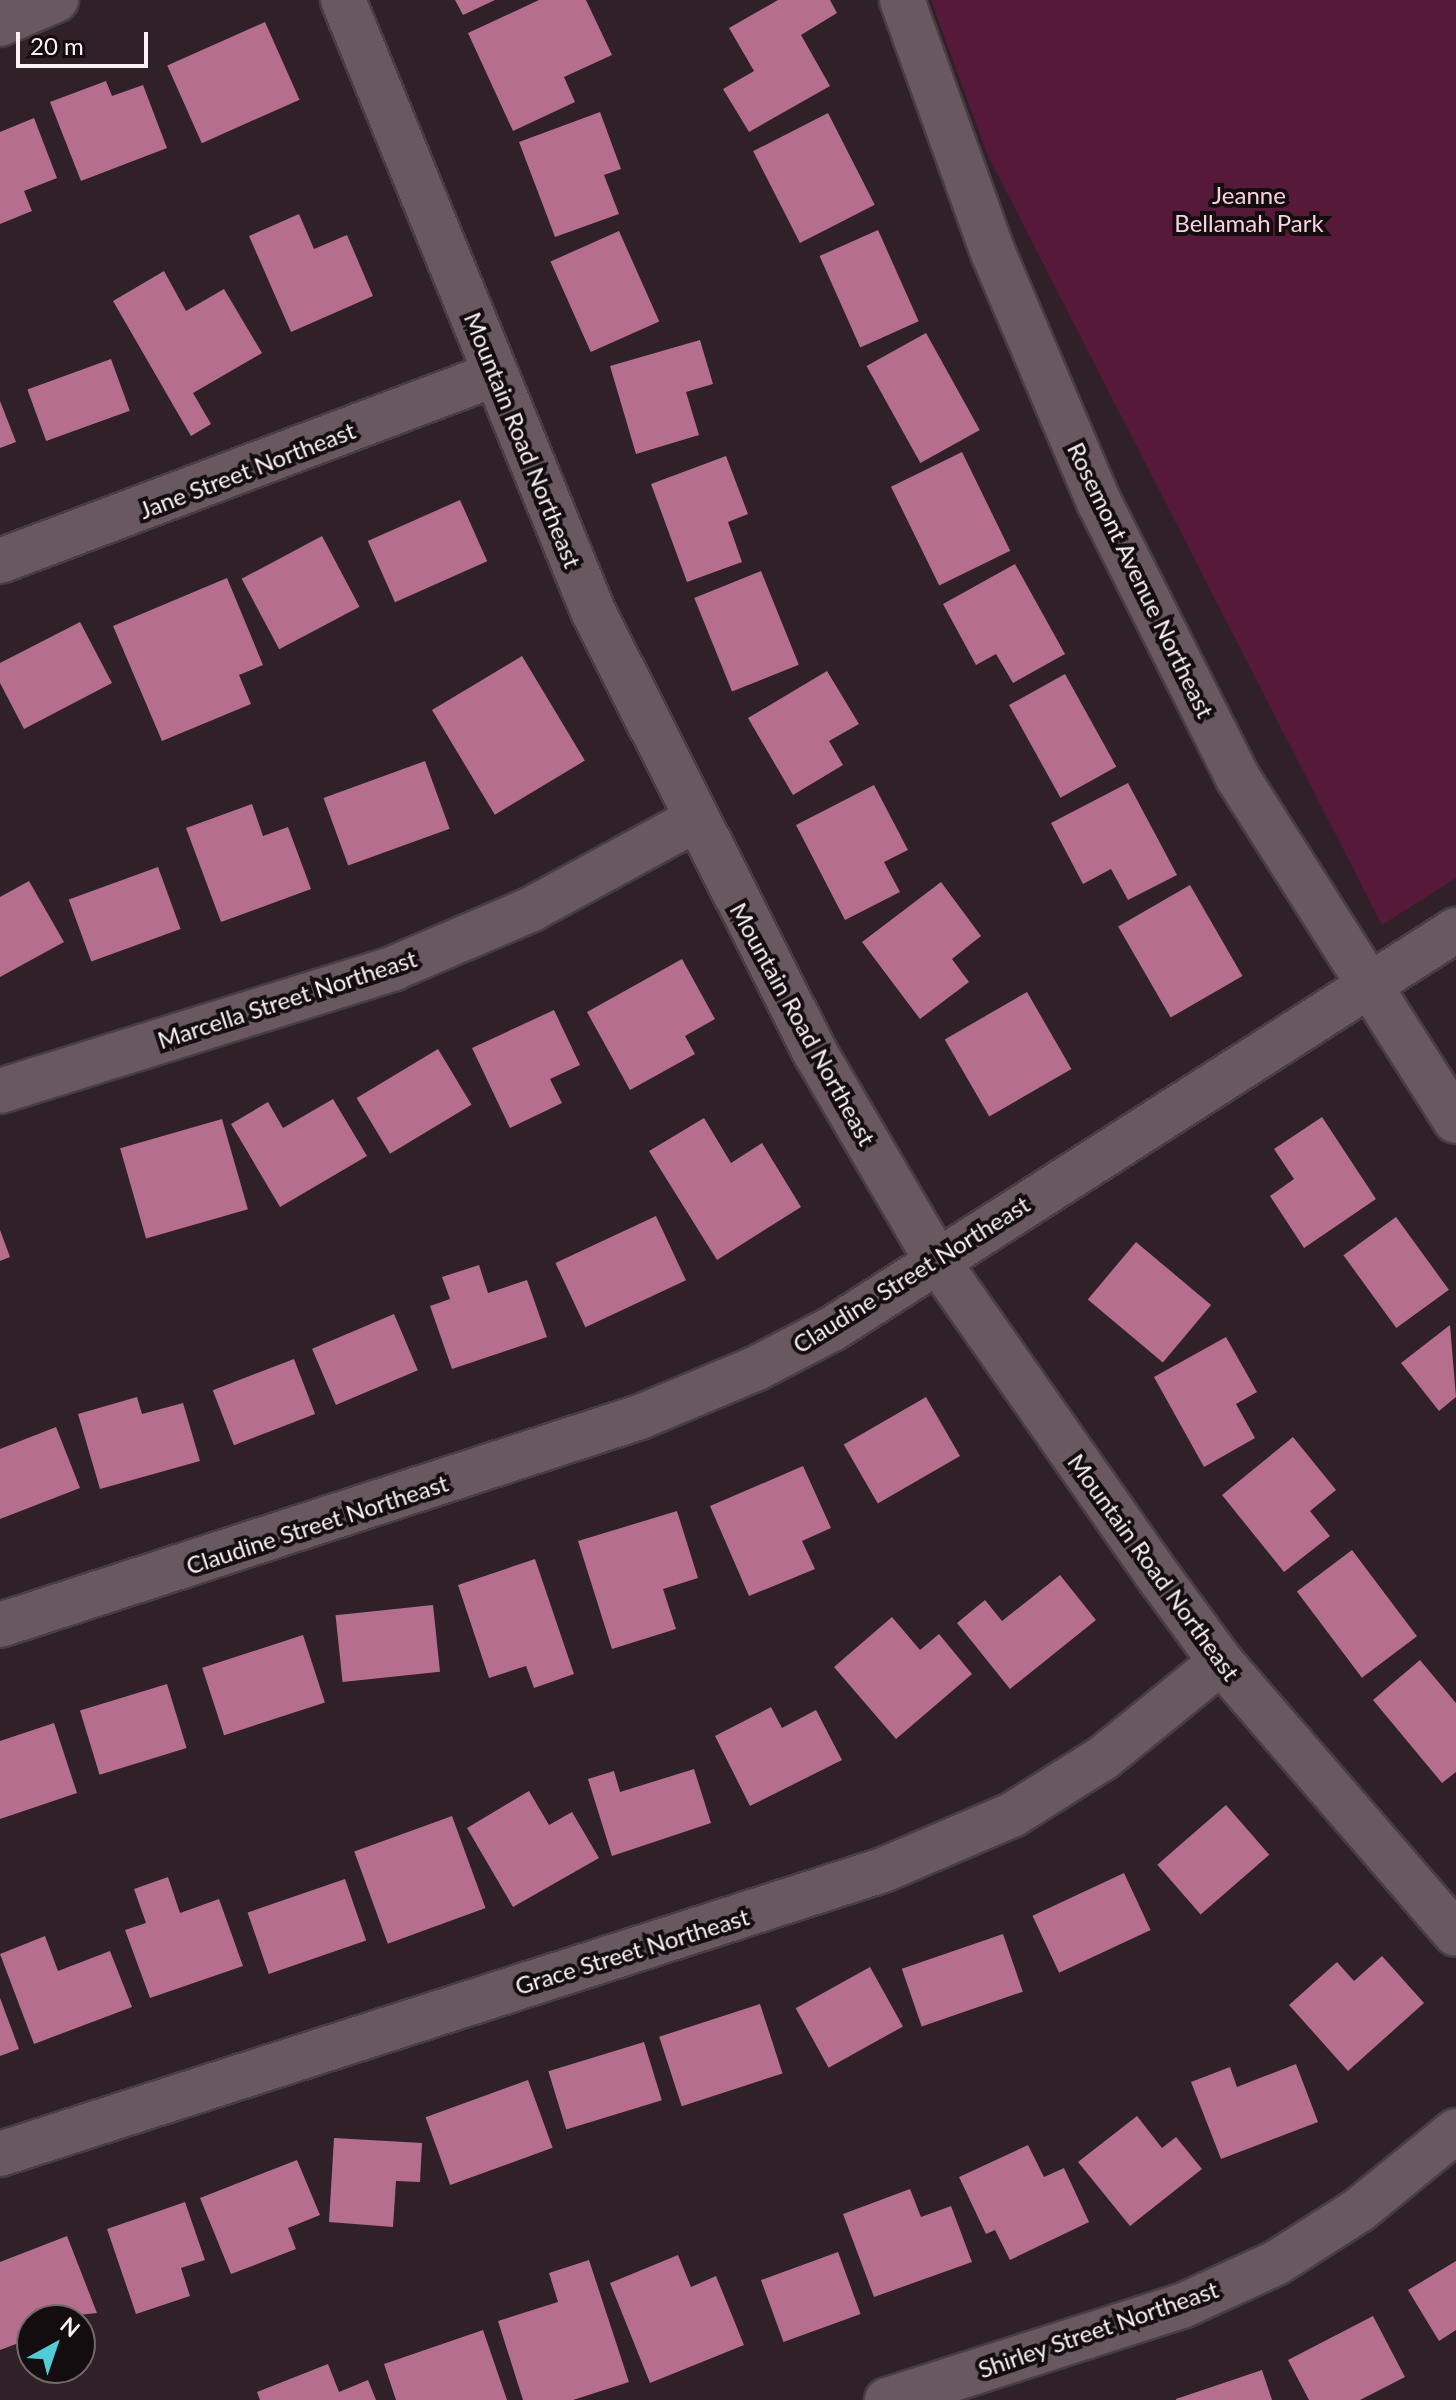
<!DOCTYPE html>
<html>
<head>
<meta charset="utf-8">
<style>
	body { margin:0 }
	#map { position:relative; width:1456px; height:2400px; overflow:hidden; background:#2f2127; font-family:Lato,sans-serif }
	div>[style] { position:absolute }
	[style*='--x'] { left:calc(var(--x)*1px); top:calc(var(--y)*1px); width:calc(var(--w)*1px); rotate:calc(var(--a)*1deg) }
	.green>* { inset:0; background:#571939 }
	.building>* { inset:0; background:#b56e8d; transform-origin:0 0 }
	.roads { filter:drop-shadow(2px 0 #493d42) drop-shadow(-2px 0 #493d42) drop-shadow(0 2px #493d42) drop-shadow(0 -2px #493d42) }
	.minor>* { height:44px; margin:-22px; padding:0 22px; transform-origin:22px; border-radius:22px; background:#69585f }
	span { translate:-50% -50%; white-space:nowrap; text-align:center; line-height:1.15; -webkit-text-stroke:8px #130d0f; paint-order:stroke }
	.park-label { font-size:24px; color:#fad0e1 }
	.street-label { font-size:24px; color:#fbf1f5 }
	.north { position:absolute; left:16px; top:2304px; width:80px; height:80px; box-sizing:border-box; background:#130d0f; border:2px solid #70686b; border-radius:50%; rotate:40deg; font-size:22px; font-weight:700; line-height:32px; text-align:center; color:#fbf1f5 }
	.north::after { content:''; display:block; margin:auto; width:28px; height:36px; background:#52ccd5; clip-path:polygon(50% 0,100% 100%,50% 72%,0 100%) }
	.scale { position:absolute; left:16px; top:32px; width:132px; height:36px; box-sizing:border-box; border:4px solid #fbf1f5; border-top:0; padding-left:10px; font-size:24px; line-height:28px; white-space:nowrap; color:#fbf1f5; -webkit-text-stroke:6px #130d0f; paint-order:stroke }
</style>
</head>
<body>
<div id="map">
	<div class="green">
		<div style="clip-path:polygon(931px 0,1456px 0,1456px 878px,1382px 925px,987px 154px)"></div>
	</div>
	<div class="building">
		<div style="clip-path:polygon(455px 0,495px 0,463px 15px)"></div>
		<div style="clip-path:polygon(539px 0,586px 0,612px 55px,564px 77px,575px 102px,513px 131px,468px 33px)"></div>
		<div style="clip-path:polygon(778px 0,830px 0,837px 13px,801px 35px,830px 86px,749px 132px,723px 89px,754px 71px,729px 28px)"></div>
		<div style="left:265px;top:22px;width:85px;height:107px;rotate:66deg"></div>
		<div style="clip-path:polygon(106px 81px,112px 96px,143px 85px,167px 148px,81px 181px,50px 102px)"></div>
		<div style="clip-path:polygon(600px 112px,621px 169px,604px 175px,619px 214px,555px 237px,519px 142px)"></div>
		<div style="left:828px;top:113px;width:103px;height:84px;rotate:63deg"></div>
		<div style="clip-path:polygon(34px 118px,57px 178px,24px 191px,32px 211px,0 224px,0 132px)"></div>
		<div style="clip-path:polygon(299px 214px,314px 249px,347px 235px,373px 296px,291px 332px,249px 236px)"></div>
		<div style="left:878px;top:230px;width:100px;height:64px;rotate:66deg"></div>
		<div style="left:619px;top:231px;width:99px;height:75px;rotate:66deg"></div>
		<div style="clip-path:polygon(164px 271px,186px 311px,224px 289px,262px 353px,193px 393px,211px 424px,191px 436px,113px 301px)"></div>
		<div style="left:926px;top:333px;width:111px;height:68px;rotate:61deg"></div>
		<div style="clip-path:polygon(700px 340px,713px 384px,686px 392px,699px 435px,636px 454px,610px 366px)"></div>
		<div style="left:111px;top:359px;width:55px;height:89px;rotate:70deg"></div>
		<div style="clip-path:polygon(0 401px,16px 442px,0 448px)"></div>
		<div style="left:962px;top:452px;width:110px;height:79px;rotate:64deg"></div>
		<div style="clip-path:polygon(726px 456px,748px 514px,728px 522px,742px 562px,687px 582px,651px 484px)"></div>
		<div style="left:460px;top:500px;width:67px;height:101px;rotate:66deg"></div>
		<div style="left:322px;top:536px;width:80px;height:91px;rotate:62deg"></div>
		<div style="clip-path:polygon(1015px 564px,1065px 654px,1013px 683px,996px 654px,976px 665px,943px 604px)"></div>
		<div style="left:761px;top:571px;width:101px;height:72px;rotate:68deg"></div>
		<div style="clip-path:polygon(227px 578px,263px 665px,239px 675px,251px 704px,162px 741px,113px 626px)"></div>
		<div style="clip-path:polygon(80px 622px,112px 683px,24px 729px,0 683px,0 663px)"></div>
		<div style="left:522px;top:656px;width:122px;height:105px;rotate:59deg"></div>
		<div style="clip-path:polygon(827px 671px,859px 724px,829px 741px,843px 765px,793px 795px,748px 718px)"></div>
		<div style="left:1065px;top:674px;width:106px;height:64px;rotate:61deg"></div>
		<div style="left:425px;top:761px;width:72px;height:108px;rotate:70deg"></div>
		<div style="clip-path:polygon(1128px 783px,1177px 875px,1128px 900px,1111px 869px,1083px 884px,1051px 823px)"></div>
		<div style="clip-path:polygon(874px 785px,908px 850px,884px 862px,900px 892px,845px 920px,796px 825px)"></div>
		<div style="clip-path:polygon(252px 804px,263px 836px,288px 827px,311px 889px,221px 922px,186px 828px)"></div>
		<div style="left:158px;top:867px;width:66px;height:95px;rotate:70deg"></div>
		<div style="clip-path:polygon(29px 881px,64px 942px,0 977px,0 897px)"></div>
		<div style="clip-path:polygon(941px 882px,981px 936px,952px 959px,969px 982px,920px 1019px,862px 942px)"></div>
		<div style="left:1190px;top:885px;width:105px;height:83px;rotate:60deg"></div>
		<div style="clip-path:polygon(682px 959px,715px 1019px,685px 1036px,695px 1054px,630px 1090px,587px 1012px)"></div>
		<div style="left:1027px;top:992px;width:89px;height:95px;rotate:60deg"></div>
		<div style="clip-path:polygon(554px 1010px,580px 1065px,550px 1079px,562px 1103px,510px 1128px,472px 1048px)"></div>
		<div style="left:438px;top:1049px;width:65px;height:95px;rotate:59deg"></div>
		<div style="clip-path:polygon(333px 1099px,367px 1156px,280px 1207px,231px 1124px,268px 1102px,283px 1128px)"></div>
		<div style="clip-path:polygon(1322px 1117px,1376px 1199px,1304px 1248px,1270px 1196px,1294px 1179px,1274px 1149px)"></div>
		<div style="clip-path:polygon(704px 1118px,731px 1163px,762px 1143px,801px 1207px,717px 1260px,649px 1151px)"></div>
		<div style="left:222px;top:1119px;width:94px;height:106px;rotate:74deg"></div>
		<div style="left:656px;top:1216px;width:71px;height:111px;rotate:65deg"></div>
		<div style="left:1396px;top:1217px;width:90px;height:65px;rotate:54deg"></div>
		<div style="clip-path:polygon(0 1230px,10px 1257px,0 1261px)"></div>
		<div style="left:1136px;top:1242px;width:98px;height:75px;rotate:40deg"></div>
		<div style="clip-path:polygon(479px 1265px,488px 1293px,527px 1280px,547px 1337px,452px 1369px,430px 1306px,450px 1299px,442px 1277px)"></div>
		<div style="left:394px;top:1314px;width:61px;height:89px;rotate:67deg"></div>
		<div style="clip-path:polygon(1450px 1325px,1456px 1397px,1439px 1411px,1401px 1363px)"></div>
		<div style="clip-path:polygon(1226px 1337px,1257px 1392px,1236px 1404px,1255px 1438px,1204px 1467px,1154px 1377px)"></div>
		<div style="left:294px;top:1359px;width:59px;height:87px;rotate:69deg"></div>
		<div style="clip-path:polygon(137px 1397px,142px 1414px,183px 1403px,200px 1461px,100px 1489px,78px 1414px)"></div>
		<div style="left:926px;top:1397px;width:68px;height:95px;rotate:60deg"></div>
		<div style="clip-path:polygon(56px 1427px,80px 1488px,0 1519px,0 1449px)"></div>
		<div style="clip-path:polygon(1293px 1437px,1336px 1490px,1310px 1511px,1330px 1536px,1284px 1572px,1222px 1495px)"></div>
		<div style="clip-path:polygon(803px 1466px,831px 1528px,802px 1541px,815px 1569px,749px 1596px,710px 1506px)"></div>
		<div style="clip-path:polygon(677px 1511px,698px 1578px,663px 1589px,676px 1629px,612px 1649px,578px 1541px)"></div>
		<div style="left:1352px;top:1550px;width:108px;height:69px;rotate:53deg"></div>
		<div style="clip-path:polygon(535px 1559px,574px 1674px,534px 1688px,526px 1666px,489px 1678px,458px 1585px)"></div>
		<div style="clip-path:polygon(1060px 1575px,1096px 1620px,1010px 1689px,957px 1623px,985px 1600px,1002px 1621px)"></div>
		<div style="left:433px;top:1605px;width:67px;height:98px;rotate:84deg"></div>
		<div style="clip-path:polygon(892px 1617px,920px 1650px,939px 1634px,972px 1674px,896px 1739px,834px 1667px)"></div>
		<div style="left:303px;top:1635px;width:71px;height:106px;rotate:72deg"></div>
		<div style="clip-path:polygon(1420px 1660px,1456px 1703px,1456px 1772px,1442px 1783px,1373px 1700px)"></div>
		<div style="left:167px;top:1684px;width:67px;height:91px;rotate:73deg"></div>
		<div style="clip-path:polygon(771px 1707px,782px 1728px,816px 1710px,842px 1760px,750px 1806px,715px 1736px)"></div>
		<div style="clip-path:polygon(54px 1723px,77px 1793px,0 1819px,0 1741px)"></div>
		<div style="clip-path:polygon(694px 1769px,711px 1823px,612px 1856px,588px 1779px,614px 1771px,620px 1792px)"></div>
		<div style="clip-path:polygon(529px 1791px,549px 1825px,572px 1812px,599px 1858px,513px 1907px,467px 1828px)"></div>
		<div style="left:1226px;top:1805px;width:66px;height:91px;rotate:49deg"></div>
		<div style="left:452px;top:1816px;width:98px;height:104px;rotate:70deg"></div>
		<div style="left:1124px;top:1873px;width:63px;height:101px;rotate:65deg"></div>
		<div style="clip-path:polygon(168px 1877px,180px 1913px,219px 1899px,243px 1966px,150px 1998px,125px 1930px,146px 1923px,134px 1889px)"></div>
		<div style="left:345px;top:1879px;width:65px;height:103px;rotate:71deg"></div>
		<div style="left:1003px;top:1934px;width:61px;height:107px;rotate:71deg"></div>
		<div style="clip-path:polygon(45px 1936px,58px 1971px,110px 1951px,132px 2007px,34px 2044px,0 1954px)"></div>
		<div style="clip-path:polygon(1382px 1956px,1424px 2003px,1348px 2071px,1289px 2005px,1337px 1962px,1354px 1981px)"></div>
		<div style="left:870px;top:1967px;width:68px;height:85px;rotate:61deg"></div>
		<div style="clip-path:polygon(0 1998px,19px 2049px,0 2056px)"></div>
		<div style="left:760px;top:2004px;width:73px;height:106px;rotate:72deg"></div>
		<div style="left:644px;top:2042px;width:61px;height:100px;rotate:73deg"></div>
		<div style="clip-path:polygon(1296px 2064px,1318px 2122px,1221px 2159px,1191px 2082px,1230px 2067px,1237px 2087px)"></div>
		<div style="left:528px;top:2080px;width:72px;height:109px;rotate:70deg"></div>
		<div style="clip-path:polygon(1137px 2116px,1162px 2148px,1176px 2137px,1202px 2169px,1130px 2226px,1078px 2162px)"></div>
		<div style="clip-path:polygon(334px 2138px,422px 2143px,420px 2182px,396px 2181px,393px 2227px,329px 2222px)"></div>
		<div style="clip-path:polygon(1028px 2145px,1044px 2177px,1064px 2168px,1089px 2222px,1010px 2260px,995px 2230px,986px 2234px,959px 2177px)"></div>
		<div style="clip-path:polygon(297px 2160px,320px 2215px,288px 2228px,296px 2249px,231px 2274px,200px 2198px)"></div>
		<div style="clip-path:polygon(910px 2189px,921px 2217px,951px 2206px,972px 2262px,874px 2297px,843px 2214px)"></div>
		<div style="clip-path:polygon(185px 2202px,205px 2260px,181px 2268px,190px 2296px,136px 2314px,107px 2229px)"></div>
		<div style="clip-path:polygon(67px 2236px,97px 2313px,32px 2320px,32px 2338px,0 2350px,0 2262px)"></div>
		<div style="left:838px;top:2252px;width:66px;height:82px;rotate:70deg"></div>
		<div style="clip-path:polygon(678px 2255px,691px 2287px,716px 2276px,744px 2345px,650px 2383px,610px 2283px)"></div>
		<div style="clip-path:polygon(589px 2260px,629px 2382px,573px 2400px,523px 2400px,498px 2321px,558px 2302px,549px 2273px)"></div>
		<div style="clip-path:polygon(1456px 2261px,1456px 2330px,1439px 2341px,1408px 2290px)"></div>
		<div style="clip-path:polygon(1373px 2316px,1405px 2377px,1360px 2400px,1309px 2400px,1288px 2360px)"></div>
		<div style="clip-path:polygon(483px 2330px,507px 2400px,396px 2400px,384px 2364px)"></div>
		<div style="clip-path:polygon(328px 2364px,339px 2392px,368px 2380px,376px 2400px,260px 2400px,257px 2392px)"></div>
		<div style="clip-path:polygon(1262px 2370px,1272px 2400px,1176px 2400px,1176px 2399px)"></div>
	</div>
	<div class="roads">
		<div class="minor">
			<div style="--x:343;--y:0;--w:660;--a:67.75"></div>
			<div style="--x:593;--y:611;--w:496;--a:63.3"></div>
			<div style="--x:816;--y:1054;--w:238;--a:59.7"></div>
			<div style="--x:936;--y:1259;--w:392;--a:55"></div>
			<div style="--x:1161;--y:1580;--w:102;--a:53.8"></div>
			<div style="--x:1221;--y:1662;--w:359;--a:49.2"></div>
			<div style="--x:902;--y:0;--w:271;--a:70.2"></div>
			<div style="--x:994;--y:255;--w:268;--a:67"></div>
			<div style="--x:1099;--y:502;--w:309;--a:63.3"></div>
			<div style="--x:1238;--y:778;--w:406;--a:57.6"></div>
			<div style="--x:0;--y:24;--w:61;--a:-23.2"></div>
			<div style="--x:0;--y:561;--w:527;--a:-20.67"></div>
			<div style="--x:0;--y:1091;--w:413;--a:-17.3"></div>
			<div style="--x:394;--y:968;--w:148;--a:-23.1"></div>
			<div style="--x:530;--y:910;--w:186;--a:-28.6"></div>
			<div style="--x:0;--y:1625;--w:673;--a:-18"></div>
			<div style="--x:640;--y:1417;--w:125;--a:-22.7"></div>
			<div style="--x:755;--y:1369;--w:87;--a:-27.5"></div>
			<div style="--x:832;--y:1329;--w:741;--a:-32.6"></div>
			<div style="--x:0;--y:2154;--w:928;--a:-17.83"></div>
			<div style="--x:883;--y:1870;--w:140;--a:-23.1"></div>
			<div style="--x:1012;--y:1815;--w:107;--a:-32.1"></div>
			<div style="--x:1103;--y:1758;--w:152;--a:-39.1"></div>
			<div style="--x:887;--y:2400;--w:310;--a:-17.7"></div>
			<div style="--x:1182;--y:2306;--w:103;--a:-24.6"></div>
			<div style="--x:1276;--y:2263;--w:98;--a:-32.6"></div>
			<div style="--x:1359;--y:2210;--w:125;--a:-39.2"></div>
		</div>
	</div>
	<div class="park-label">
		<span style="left:1249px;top:209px">Jeanne<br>Bellamah Park</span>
	</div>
	<div class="street-label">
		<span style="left:523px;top:440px;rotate:68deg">Mountain Road Northeast</span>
		<span style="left:247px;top:470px;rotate:-21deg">Jane Street Northeast</span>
		<span style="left:1141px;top:580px;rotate:64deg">Rosemont Avenue Northeast</span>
		<span style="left:287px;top:999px;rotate:-18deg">Marcella Street Northeast</span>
		<span style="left:803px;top:1024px;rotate:61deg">Mountain Road Northeast</span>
		<span style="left:911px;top:1274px;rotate:-32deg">Claudine Street Northeast</span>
		<span style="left:317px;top:1524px;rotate:-18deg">Claudine Street Northeast</span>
		<span style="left:1154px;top:1567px;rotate:54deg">Mountain Road Northeast</span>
		<span style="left:632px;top:1951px;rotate:-17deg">Grace Street Northeast</span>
		<span style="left:1098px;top:2329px;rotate:-19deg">Shirley Street Northeast</span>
	</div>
	<div class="north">N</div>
	<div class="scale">20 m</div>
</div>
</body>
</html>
